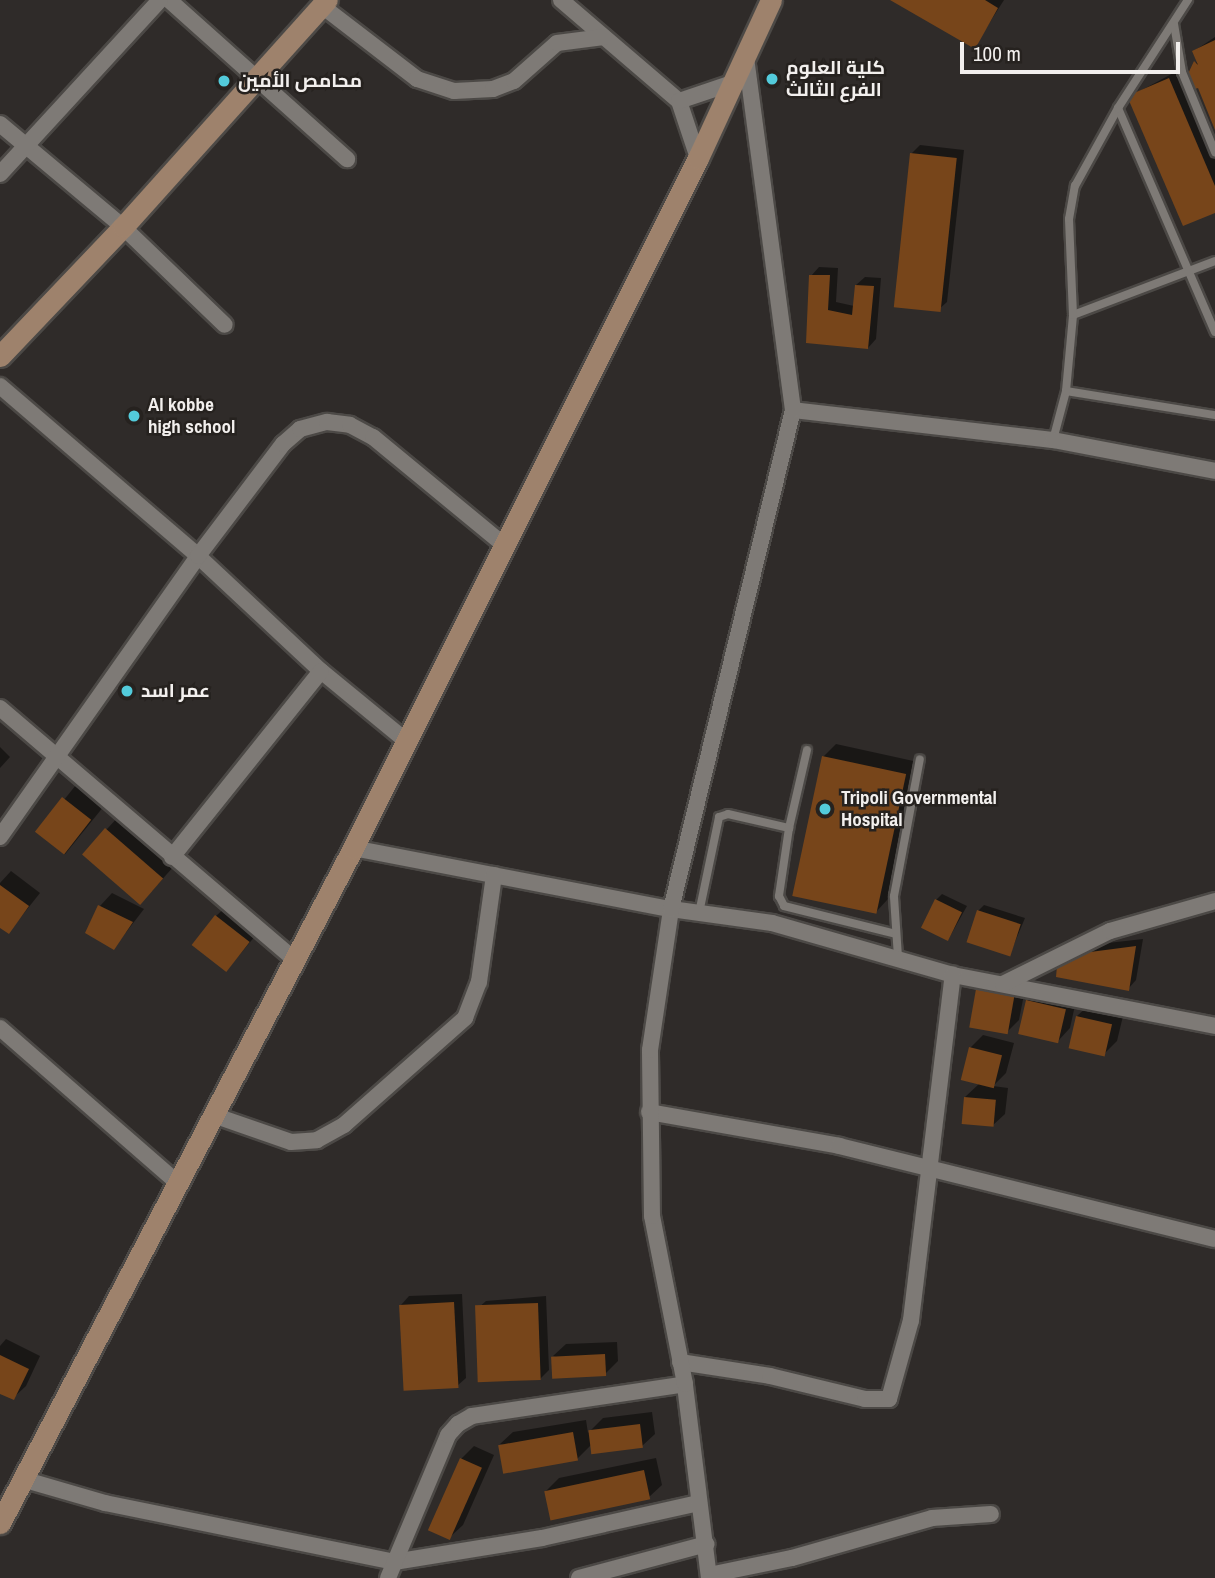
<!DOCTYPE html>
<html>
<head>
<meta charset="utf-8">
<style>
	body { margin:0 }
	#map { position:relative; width:1215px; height:1578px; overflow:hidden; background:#2f2b29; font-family:"Archivo Narrow",Cairo,sans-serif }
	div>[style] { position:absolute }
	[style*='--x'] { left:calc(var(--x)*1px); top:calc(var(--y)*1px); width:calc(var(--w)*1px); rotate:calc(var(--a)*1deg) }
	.shadow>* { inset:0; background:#0007; transform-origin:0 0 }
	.building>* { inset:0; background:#77451a; transform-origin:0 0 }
	.roads { filter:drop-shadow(2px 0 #4c4946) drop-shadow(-2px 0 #4c4946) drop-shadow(0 2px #4c4946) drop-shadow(0 -2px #4c4946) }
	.lane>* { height:8px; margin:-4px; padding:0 4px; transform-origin:4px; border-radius:4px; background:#7e7a76 }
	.street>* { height:16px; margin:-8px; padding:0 8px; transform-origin:8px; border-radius:8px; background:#7e7a76 }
	.secondary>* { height:21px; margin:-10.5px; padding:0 10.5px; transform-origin:10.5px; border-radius:10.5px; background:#9e826c }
	.dots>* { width:19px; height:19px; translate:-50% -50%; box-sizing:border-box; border:4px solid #26221f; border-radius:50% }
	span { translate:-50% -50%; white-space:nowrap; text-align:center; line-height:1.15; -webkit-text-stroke:5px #26221f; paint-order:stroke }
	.poi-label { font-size:19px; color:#f2efed; font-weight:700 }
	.left { translate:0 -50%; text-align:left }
	.scale { position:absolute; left:960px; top:42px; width:220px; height:32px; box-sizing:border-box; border:4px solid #f2efed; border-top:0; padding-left:9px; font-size:21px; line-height:24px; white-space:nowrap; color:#f2efed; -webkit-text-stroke:5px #26221f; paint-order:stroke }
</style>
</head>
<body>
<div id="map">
	<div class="shadow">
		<div style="clip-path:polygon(894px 0,1004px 0,974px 47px)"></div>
		<div style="clip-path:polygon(1215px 37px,1215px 128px,1199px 86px,1189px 76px,1198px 60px,1194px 51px)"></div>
		<div style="clip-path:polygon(1177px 71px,1215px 159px,1215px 211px,1129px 97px)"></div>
		<div style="clip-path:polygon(920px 145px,964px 150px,947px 302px,938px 310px,912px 153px)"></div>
		<div style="clip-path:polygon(819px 267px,838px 268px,836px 302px,854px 306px,856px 285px,865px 277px,881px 278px,876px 339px,868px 348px,808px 342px,811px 276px)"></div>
		<div style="clip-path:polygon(836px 744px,918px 762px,888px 899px,876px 912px,823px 757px)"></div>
		<div style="clip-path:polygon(0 747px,10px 757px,0 768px)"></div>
		<div style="left:76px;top:785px;width:35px;height:61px;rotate:39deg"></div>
		<div style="clip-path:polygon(119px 816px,174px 866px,152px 891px,84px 854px)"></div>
		<div style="clip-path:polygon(11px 871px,40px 893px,9px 932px,0 925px,0 883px)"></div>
		<div style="clip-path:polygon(112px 893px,144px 909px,114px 948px,100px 906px)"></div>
		<div style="clip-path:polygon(942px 894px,967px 906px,948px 940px,936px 900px)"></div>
		<div style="clip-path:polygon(229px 904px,261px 929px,227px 970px,216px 916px)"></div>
		<div style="clip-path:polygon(984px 905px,1025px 918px,1010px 954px,978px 911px)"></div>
		<div style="clip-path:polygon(1143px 939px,1136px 980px,1128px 989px,1059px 967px,1099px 944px)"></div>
		<div style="clip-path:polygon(991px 977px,1026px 984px,1019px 1020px,1006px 1033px,978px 990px)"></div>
		<div style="clip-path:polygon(1040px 988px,1077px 996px,1070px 1028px,1058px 1041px,1027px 1001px)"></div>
		<div style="clip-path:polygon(1090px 1004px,1124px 1012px,1117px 1041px,1104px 1054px,1077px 1016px)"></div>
		<div style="clip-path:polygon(983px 1035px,1014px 1043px,1006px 1073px,993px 1086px,1008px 1088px,1005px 1114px,992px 1126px,965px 1097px,980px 1083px,970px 1048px)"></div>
		<div style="clip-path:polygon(462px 1294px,466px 1378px,457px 1386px,401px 1305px,409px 1296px)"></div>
		<div style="clip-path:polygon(546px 1296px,549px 1370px,540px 1379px,477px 1309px,486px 1301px)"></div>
		<div style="clip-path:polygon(6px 1339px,40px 1356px,26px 1386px,13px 1398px,0 1392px,0 1346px)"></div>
		<div style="clip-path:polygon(617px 1342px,618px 1361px,605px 1374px,553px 1356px,566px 1344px)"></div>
		<div style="clip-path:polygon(652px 1412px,655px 1434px,642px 1446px,592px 1444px,577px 1459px,500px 1444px,513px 1432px,586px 1420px,588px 1433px,603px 1418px)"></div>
		<div style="clip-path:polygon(474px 1446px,494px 1455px,463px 1525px,450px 1537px,461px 1459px)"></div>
		<div style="clip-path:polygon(656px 1458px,662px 1485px,649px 1497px,546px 1491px,559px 1478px)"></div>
	</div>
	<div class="building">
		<div style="clip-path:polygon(890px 0,985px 0,998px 8px,975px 49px)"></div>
		<div style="clip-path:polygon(1215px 40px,1215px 130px,1198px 88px,1192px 90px,1187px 76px,1194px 61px,1198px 65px,1192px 51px)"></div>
		<div style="clip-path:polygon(1169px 78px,1215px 186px,1215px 213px,1183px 226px,1127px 96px)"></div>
		<div style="left:910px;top:153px;width:47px;height:155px;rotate:6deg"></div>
		<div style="clip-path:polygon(809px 275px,830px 275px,828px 310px,852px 315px,855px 285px,874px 286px,868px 349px,806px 343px)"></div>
		<div style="left:822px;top:756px;width:86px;height:143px;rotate:12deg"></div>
		<div style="left:62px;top:797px;width:37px;height:44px;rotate:38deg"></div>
		<div style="left:105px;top:828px;width:77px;height:35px;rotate:41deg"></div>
		<div style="clip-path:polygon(0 885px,29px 906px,9px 934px,0 928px)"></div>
		<div style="left:935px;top:899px;width:30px;height:32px;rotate:26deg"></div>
		<div style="clip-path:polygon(98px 905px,133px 922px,114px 950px,85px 933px)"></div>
		<div style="left:977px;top:910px;width:46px;height:34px;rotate:18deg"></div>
		<div style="left:215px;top:915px;width:44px;height:38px;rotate:38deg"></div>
		<div style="clip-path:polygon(1136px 946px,1129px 991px,1056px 977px,1057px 966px,1090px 952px)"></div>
		<div style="left:976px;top:989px;width:39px;height:39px;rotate:10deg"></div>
		<div style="left:1026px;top:1000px;width:41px;height:35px;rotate:13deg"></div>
		<div style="left:1076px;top:1016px;width:37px;height:33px;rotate:13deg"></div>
		<div style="left:969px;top:1047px;width:34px;height:34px;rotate:14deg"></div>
		<div style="left:964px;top:1097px;width:32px;height:27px;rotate:5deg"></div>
		<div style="left:454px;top:1302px;width:86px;height:55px;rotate:87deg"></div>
		<div style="left:538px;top:1303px;width:77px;height:63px;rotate:88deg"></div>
		<div style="left:605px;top:1354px;width:22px;height:54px;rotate:87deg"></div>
		<div style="clip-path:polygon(0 1355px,29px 1369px,14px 1400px,0 1394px)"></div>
		<div style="left:640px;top:1424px;width:24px;height:52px;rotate:83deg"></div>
		<div style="left:573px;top:1432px;width:29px;height:76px;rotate:80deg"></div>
		<div style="left:460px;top:1458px;width:24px;height:79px;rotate:24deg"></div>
		<div style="left:644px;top:1470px;width:30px;height:102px;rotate:78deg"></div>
	</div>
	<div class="roads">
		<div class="lane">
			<div style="--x:1174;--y:24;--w:49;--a:80.5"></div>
			<div style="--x:1182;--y:72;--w:87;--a:67.6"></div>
			<div style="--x:1118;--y:108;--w:244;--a:66.6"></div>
			<div style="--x:1073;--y:315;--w:152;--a:-20.8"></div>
			<div style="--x:1066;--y:391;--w:151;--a:9.2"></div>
			<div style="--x:1053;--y:440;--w:51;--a:-75.1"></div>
			<div style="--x:1066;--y:391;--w:76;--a:-84.7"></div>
			<div style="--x:1073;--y:315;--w:96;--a:-92.4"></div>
			<div style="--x:1069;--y:219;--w:34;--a:-80"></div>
			<div style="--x:1075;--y:186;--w:89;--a:-61.1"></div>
			<div style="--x:1118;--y:108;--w:129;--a:-57.1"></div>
			<div style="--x:789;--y:828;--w:80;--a:-77"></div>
			<div style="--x:699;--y:913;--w:98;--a:-78.2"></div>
			<div style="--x:719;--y:817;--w:9;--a:-18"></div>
			<div style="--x:728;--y:814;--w:63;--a:12.9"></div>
			<div style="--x:789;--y:828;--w:69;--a:98.4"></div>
			<div style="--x:779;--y:896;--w:11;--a:63"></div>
			<div style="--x:784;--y:906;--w:115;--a:14"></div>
			<div style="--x:898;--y:957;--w:61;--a:-93.8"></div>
			<div style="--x:894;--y:896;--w:139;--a:-79.3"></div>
		</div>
		<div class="street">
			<div style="--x:169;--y:0;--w:239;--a:41.8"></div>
			<div style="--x:561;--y:0;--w:155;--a:40.6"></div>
			<div style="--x:679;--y:101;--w:60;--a:71.6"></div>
			<div style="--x:322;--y:6;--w:120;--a:37.5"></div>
			<div style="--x:417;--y:79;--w:39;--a:18"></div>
			<div style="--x:454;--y:91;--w:39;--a:-3"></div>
			<div style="--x:493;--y:89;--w:22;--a:-21"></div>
			<div style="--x:514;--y:81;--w:57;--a:-41.5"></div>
			<div style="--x:557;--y:43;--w:47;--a:-7.3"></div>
			<div style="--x:679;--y:101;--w:59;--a:-18.7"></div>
			<div style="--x:0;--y:124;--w:160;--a:39.9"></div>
			<div style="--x:123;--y:227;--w:141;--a:43.9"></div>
			<div style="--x:0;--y:174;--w:236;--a:-47.4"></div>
			<div style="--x:0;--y:386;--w:261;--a:40.6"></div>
			<div style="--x:198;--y:556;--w:168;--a:43.1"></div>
			<div style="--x:321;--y:671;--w:109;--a:39.4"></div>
			<div style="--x:793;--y:410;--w:262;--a:6.6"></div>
			<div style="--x:1053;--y:440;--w:165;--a:10.8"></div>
			<div style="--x:0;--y:708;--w:388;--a:40.5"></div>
			<div style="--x:0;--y:837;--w:344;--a:-54.8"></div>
			<div style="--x:198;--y:556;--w:141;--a:-52.8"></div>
			<div style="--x:283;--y:444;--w:23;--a:-41"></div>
			<div style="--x:300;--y:429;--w:28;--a:-15"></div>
			<div style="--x:327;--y:422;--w:23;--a:7"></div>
			<div style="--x:350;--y:425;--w:26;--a:28"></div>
			<div style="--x:373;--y:437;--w:170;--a:39.5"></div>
			<div style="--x:353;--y:848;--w:324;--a:10.9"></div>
			<div style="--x:671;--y:909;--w:102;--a:7.9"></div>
			<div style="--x:772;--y:923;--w:188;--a:16"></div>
			<div style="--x:953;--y:975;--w:267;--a:11"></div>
			<div style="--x:172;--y:857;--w:238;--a:-51.3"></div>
			<div style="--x:1003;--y:984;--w:119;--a:-26.4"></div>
			<div style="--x:1110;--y:931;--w:109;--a:-15.9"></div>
			<div style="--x:0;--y:1028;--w:237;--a:41.1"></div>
			<div style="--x:649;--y:1112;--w:193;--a:10.1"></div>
			<div style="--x:839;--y:1146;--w:387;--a:13.9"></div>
			<div style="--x:216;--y:1116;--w:79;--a:19.1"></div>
			<div style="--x:291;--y:1142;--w:26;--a:-4"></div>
			<div style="--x:317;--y:1140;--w:31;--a:-29"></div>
			<div style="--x:344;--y:1125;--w:162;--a:-41.5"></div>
			<div style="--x:465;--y:1018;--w:39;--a:-69"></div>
			<div style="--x:479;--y:982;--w:108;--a:-82"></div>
			<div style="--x:680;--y:1362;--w:91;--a:8.8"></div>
			<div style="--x:770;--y:1376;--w:98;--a:13.6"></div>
			<div style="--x:865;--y:1399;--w:24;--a:0"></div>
			<div style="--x:889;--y:1399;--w:82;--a:-74.4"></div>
			<div style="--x:911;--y:1320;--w:348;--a:-83.1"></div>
			<div style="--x:22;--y:1479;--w:86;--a:16.1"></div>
			<div style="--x:105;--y:1503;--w:295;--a:11.5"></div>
			<div style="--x:394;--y:1562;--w:150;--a:-9.2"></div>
			<div style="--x:542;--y:1538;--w:161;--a:-12.6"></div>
			<div style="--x:709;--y:1575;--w:85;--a:-11.6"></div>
			<div style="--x:792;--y:1558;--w:146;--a:-15.9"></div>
			<div style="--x:932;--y:1518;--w:59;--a:-3.9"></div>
			<div style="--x:388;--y:1578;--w:155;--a:-67.2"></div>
			<div style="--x:448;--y:1435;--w:15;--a:-48"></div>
			<div style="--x:458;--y:1424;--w:16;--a:-30"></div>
			<div style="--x:472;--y:1416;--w:215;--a:-8.5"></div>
			<div style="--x:579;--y:1578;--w:132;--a:-14.9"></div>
			<div style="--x:709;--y:1578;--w:195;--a:-97.1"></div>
			<div style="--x:685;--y:1384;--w:171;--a:-101.1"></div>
			<div style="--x:652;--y:1216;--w:166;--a:-90.7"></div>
			<div style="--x:650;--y:1050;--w:143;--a:-81.5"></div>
			<div style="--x:671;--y:909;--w:514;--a:-76.26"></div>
			<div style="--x:793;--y:410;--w:353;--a:-97.6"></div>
		</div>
		<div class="secondary">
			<div style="--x:0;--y:356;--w:178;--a:-46.4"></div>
			<div style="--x:123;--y:227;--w:305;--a:-48.1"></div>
			<div style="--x:0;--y:1523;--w:762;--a:-62.39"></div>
			<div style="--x:353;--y:848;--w:771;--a:-63.43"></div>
			<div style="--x:698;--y:158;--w:174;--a:-65.2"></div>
		</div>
	</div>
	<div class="dots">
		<div style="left:772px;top:79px;background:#53cbdb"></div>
		<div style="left:224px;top:81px;background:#53cbdb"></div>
		<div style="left:134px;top:416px;background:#53cbdb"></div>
		<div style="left:127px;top:691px;background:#53cbdb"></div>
		<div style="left:825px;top:809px;background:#53cbdb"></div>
	</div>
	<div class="poi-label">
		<span class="left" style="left:786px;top:79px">كلية العلوم<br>الفرع الثالث</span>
		<span class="left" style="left:238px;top:81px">محامص الأمين</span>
		<span class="left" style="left:148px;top:416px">Al kobbe<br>high school</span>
		<span class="left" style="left:141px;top:691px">عمر اسد</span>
		<span class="left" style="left:841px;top:809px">Tripoli Governmental<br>Hospital</span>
	</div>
	<div class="scale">100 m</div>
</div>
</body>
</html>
